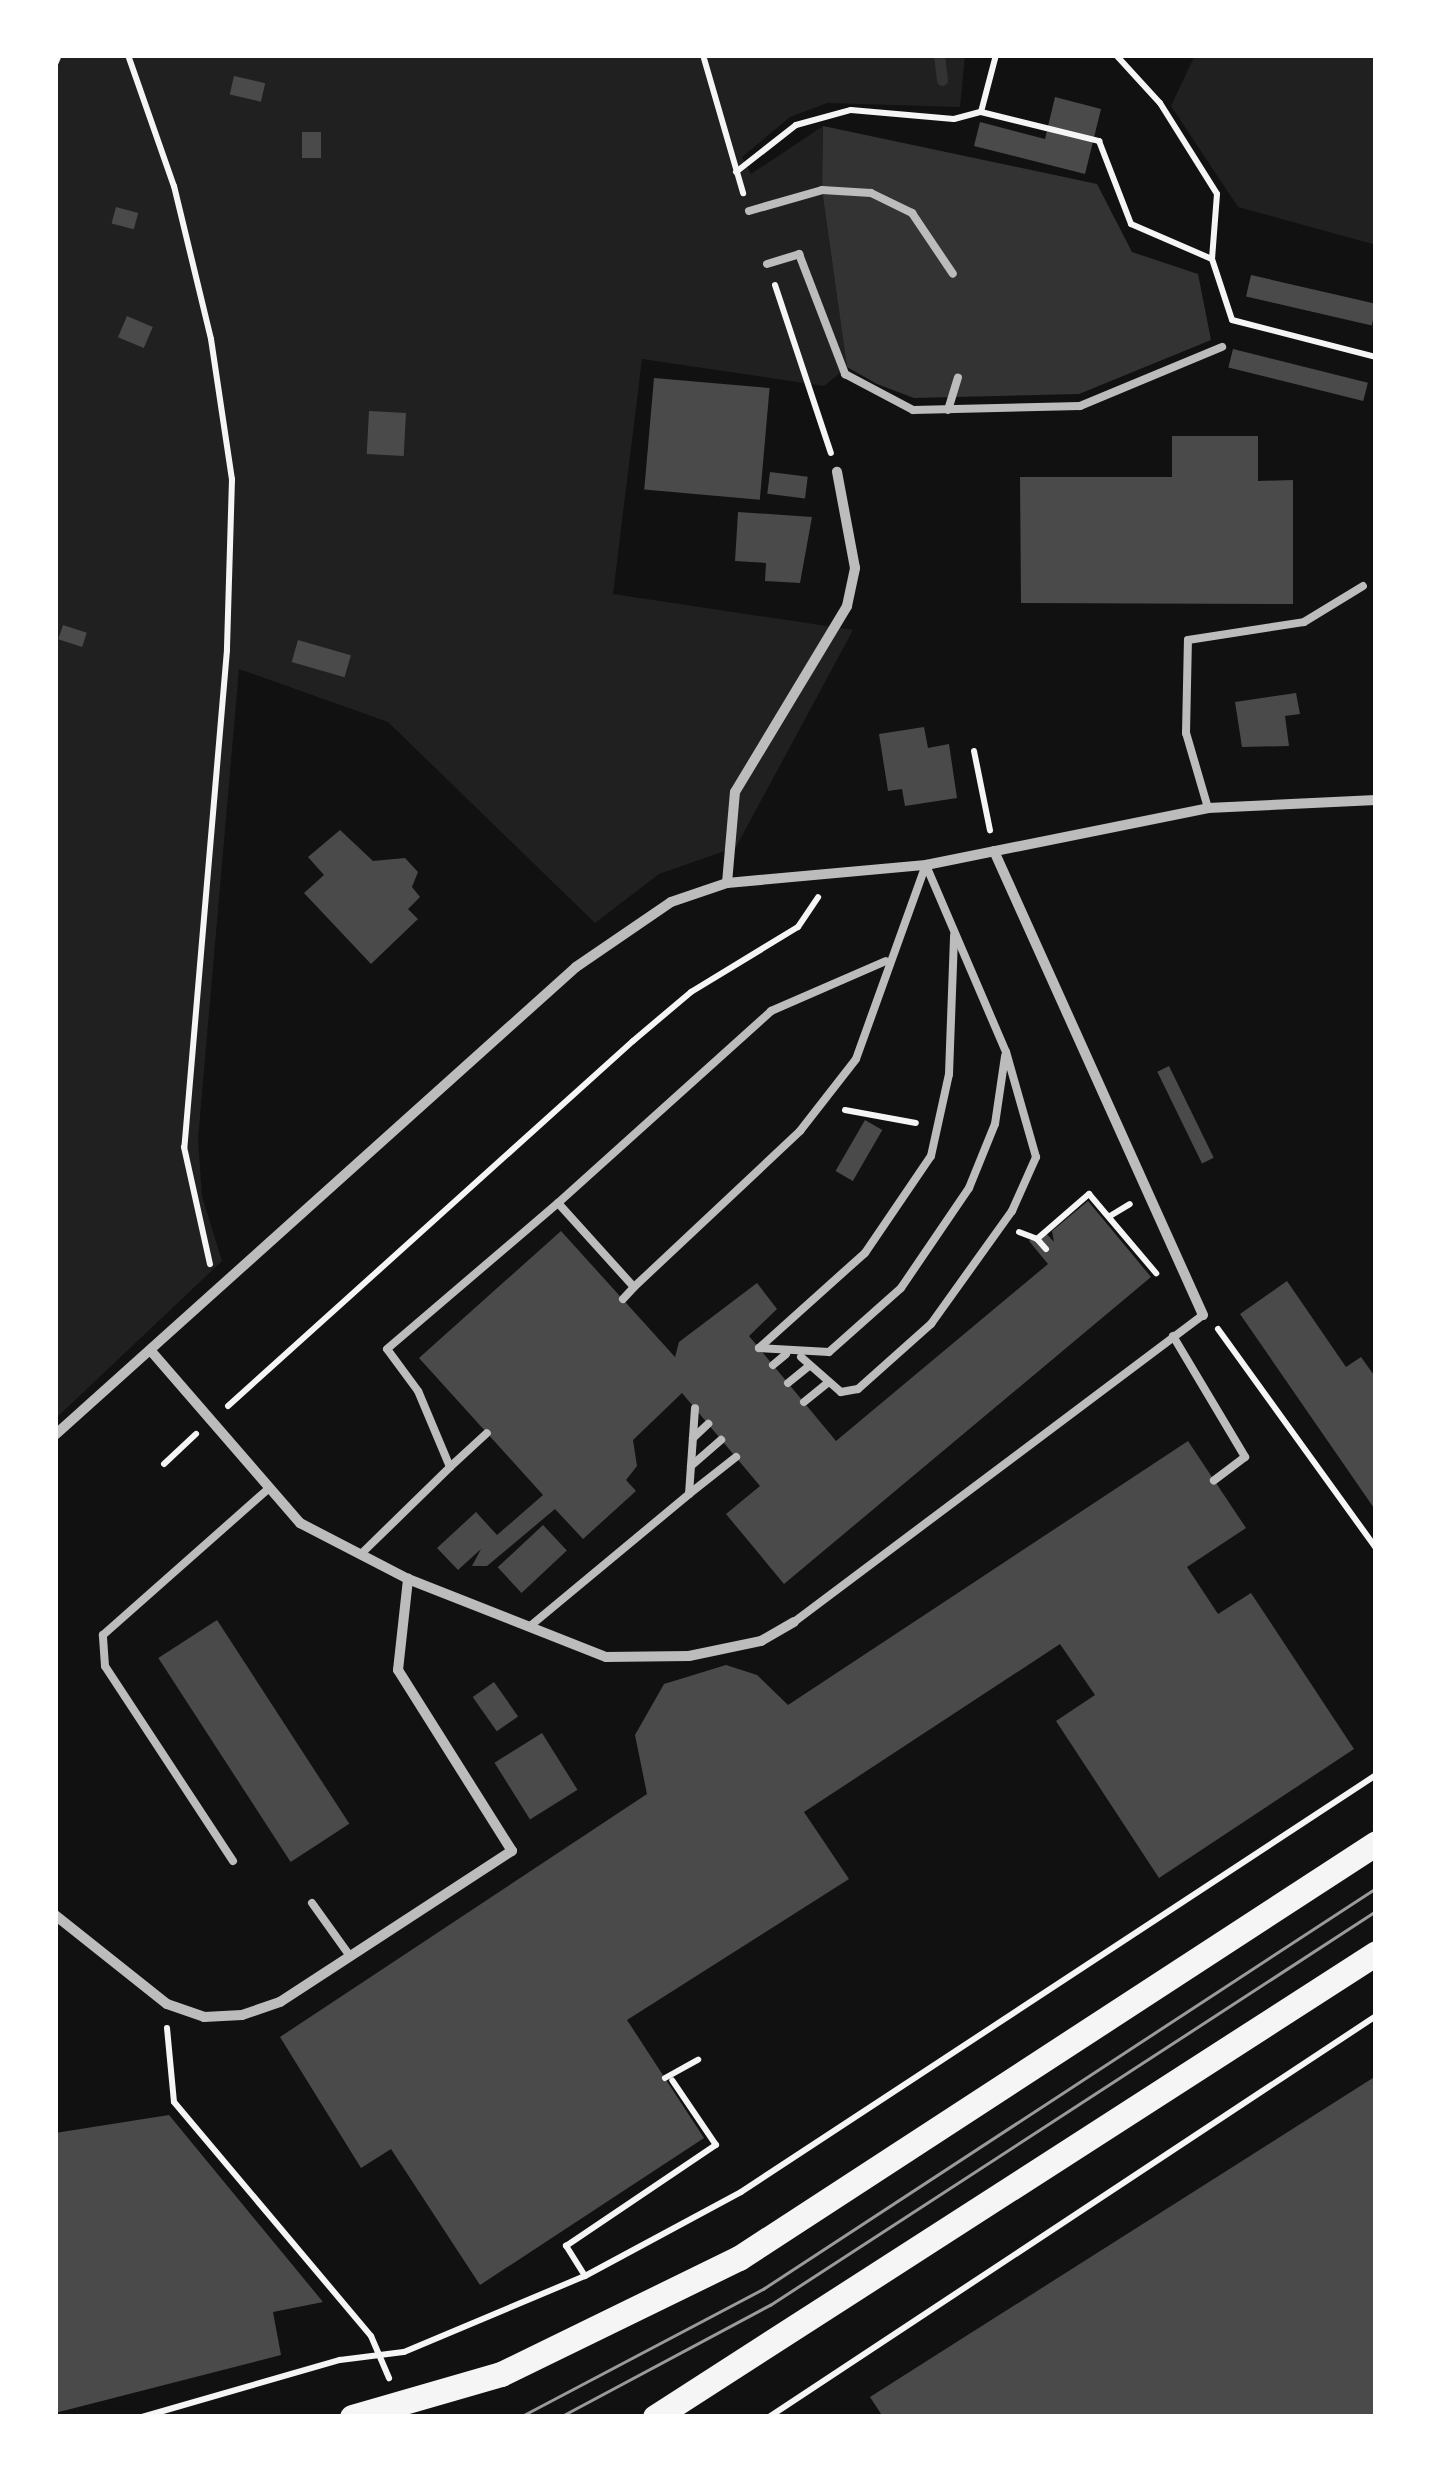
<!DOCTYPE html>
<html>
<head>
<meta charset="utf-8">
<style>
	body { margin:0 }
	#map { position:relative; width:1431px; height:2472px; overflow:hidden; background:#111; font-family:"PT Sans",sans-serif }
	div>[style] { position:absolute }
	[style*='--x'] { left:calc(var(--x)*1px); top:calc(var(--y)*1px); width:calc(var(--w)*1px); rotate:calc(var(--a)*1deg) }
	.green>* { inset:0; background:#202020 }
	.water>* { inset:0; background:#333 }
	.stream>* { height:11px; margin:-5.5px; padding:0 5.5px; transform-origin:5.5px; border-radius:5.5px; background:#333 }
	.building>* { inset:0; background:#4a4a4a; transform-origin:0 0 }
	.path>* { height:6px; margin:-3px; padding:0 3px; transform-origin:3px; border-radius:3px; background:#f5f5f5 }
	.service>* { height:8px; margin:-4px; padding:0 4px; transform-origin:4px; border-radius:4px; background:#bcbcbc }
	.minor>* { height:10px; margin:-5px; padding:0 5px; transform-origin:5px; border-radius:5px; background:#bcbcbc }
	.primary>* { height:25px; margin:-12.5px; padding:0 12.5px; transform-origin:12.5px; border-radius:12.5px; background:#f5f5f5 }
	.tram>* { height:2.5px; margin:-1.25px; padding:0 1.25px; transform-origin:1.25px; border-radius:1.25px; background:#9a9a9a }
	span { translate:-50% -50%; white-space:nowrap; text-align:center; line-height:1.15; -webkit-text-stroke:8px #fff; paint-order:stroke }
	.frame { position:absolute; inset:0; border:58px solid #fff; pointer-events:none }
</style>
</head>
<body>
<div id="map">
	<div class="green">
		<div style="clip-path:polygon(55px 55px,965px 55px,960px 107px,827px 103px,790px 117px,742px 157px,751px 174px,823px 126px,822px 190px,847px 367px,824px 386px,642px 359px,613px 594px,853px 630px,736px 847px,659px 874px,595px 923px,388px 722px,239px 669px,198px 1139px,202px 1196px,222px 1261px,55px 1419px)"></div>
		<div style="clip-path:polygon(1195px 55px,1376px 55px,1376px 245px,1238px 207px,1171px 106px)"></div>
	</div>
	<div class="water">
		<div style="clip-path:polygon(823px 126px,1097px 184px,1132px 252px,1198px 274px,1211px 340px,1079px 394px,914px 398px,877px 384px,847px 367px,822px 190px)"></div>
	</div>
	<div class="stream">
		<div style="--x:939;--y:55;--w:25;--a:83"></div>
	</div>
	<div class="building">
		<div style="left:234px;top:76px;width:32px;height:19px;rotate:13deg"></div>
		<div style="clip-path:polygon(1055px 97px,1101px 109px,1085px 174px,974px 146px,980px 122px,1045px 139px)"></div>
		<div style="left:302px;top:132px;width:19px;height:26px"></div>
		<div style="left:116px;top:207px;width:23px;height:17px;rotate:15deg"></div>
		<div style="left:1251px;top:275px;width:129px;height:22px;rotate:13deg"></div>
		<div style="left:127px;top:316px;width:28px;height:23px;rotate:23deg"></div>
		<div style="left:1233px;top:349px;width:139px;height:19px;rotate:14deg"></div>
		<div style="left:654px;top:378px;width:116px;height:112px;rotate:5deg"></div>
		<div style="left:369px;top:411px;width:37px;height:43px;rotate:3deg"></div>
		<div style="clip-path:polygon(1172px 436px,1258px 436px,1258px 481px,1293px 480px,1293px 604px,1021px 603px,1020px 477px,1172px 477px)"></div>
		<div style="left:770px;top:472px;width:38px;height:22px;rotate:7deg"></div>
		<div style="clip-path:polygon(738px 512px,812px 517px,800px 583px,765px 581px,766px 563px,735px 561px)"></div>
		<div style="left:63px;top:625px;width:25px;height:15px;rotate:18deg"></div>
		<div style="left:298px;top:640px;width:55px;height:23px;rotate:16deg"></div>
		<div style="clip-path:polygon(1296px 693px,1300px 714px,1285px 716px,1289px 746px,1242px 747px,1235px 702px)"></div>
		<div style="clip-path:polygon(924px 727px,928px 748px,949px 744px,957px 798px,905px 806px,902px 789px,888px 791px,879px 734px)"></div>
		<div style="clip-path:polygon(340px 830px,373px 861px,405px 858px,418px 872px,412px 887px,420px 897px,408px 909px,418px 919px,371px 964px,304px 893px,324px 875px,308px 857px)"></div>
		<div style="left:1169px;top:1066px;width:102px;height:13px;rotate:64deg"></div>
		<div style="left:865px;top:1120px;width:20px;height:59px;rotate:30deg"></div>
		<div style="clip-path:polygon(1088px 1201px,1151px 1277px,784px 1584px,726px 1514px,760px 1486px,682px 1393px,633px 1440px,637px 1466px,626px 1480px,636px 1491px,583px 1539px,555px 1509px,487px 1566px,472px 1566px,481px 1549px,458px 1570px,437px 1548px,476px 1512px,497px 1535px,543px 1495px,419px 1358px,561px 1231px,675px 1357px,679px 1342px,757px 1283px,777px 1309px,749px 1336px,836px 1441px,1048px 1264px,1029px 1241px,1043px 1230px,1054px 1242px,1052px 1231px)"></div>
		<div style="clip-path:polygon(1287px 1281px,1346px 1367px,1361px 1357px,1376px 1378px,1376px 1511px,1240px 1314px)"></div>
		<div style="clip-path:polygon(1188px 1441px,1246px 1528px,1187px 1567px,1218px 1614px,1251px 1593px,1354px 1749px,1159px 1878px,1056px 1721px,1095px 1695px,1060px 1644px,804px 1812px,849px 1879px,627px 2020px,704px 2138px,480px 2285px,391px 2149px,361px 2168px,280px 2037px,647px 1794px,635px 1735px,664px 1684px,726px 1665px,757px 1675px,788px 1705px)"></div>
		<div style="left:543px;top:1525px;width:35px;height:62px;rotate:47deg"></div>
		<div style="left:217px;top:1620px;width:243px;height:70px;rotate:57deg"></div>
		<div style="left:494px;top:1682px;width:42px;height:26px;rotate:55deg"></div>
		<div style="left:542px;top:1733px;width:67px;height:56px;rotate:58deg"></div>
		<div style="clip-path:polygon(1376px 2076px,1376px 2417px,883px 2417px,870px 2397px)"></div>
		<div style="clip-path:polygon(169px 2115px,323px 2302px,273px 2312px,281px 2355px,55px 2413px,55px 2133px)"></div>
	</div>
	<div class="path">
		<div style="--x:128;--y:55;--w:139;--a:70.7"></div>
		<div style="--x:174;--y:186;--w:157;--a:76.4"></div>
		<div style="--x:211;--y:339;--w:142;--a:81.5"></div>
		<div style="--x:232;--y:479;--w:171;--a:91.7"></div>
		<div style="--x:227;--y:650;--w:499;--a:94.9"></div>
		<div style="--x:184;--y:1147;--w:120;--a:77.5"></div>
		<div style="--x:703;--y:55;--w:144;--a:73.8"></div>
		<div style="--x:1116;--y:55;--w:65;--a:47.5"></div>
		<div style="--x:1160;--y:103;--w:107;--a:57.9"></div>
		<div style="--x:1217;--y:194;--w:65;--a:94.4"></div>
		<div style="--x:55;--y:64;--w:10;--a:-66"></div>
		<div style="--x:981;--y:112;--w:59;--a:-75.3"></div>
		<div style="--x:736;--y:172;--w:76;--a:-38.1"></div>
		<div style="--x:796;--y:125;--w:57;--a:-15.3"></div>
		<div style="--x:851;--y:110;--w:103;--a:5"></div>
		<div style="--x:954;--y:119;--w:28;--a:-15"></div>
		<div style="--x:981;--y:112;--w:122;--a:13.8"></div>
		<div style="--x:1099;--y:141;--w:89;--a:68.9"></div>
		<div style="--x:1131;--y:224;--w:88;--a:23.4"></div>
		<div style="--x:1212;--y:259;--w:64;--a:71.8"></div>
		<div style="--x:1232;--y:320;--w:149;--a:14.4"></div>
		<div style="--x:775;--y:285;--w:177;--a:71.6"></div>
		<div style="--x:974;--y:751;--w:81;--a:78.6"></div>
		<div style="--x:845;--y:1110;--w:72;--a:10.4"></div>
		<div style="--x:1110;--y:1216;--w:23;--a:-31"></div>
		<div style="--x:1019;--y:1232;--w:19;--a:21"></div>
		<div style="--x:1046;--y:1249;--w:13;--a:-132"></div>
		<div style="--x:1037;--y:1239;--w:69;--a:-40.9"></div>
		<div style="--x:1089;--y:1194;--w:104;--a:49.7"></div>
		<div style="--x:1218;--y:1329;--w:270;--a:54.2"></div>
		<div style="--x:228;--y:1406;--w:545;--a:-42.03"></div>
		<div style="--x:633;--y:1041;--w:76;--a:-40.2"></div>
		<div style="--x:691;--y:992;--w:125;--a:-31.3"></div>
		<div style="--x:798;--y:927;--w:36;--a:-56"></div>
		<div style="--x:164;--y:1464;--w:44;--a:-43.2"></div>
		<div style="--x:167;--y:2028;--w:74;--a:84.6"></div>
		<div style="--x:174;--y:2102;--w:306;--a:49.9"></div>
		<div style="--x:371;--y:2336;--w:46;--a:66.8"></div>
		<div style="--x:665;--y:2078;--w:38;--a:-29"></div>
		<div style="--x:585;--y:2276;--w:36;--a:-122"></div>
		<div style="--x:566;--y:2246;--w:181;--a:-34"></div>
		<div style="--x:716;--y:2145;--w:78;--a:-124.1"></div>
		<div style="--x:142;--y:2417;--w:206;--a:-16.1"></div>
		<div style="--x:340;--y:2360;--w:64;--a:-7.1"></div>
		<div style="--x:404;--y:2352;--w:196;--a:-22.8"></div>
		<div style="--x:585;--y:2276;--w:177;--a:-28.3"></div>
		<div style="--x:741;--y:2192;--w:760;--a:-33.29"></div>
		<div style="--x:769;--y:2417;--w:727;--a:-33.45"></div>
	</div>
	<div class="service">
		<div style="--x:749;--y:211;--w:76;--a:-16"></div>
		<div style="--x:822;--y:190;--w:49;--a:3.5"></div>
		<div style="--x:871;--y:193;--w:46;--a:26"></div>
		<div style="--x:912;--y:213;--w:73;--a:56.1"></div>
		<div style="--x:767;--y:264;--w:34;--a:-17"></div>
		<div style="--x:799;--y:254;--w:129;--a:69"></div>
		<div style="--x:845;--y:374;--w:77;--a:27.9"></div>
		<div style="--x:913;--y:410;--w:167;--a:-1.4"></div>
		<div style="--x:1080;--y:406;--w:154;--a:-22.6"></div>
		<div style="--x:948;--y:410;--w:34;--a:-73"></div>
		<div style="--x:1208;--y:808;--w:78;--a:-106.3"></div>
		<div style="--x:1186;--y:733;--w:93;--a:-88.8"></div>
		<div style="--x:1188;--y:640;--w:117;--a:-8.8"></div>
		<div style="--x:1304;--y:622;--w:69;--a:-31.4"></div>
		<div style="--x:558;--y:1203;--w:287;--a:-42"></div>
		<div style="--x:771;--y:1011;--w:125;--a:-23.5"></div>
		<div style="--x:623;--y:1299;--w:16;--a:-47"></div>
		<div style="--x:1173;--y:1336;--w:141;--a:59.2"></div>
		<div style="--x:1245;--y:1457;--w:39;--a:143"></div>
		<div style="--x:759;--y:1348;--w:142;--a:-41.9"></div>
		<div style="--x:865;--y:1253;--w:117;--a:-55.8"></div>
		<div style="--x:931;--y:1156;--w:84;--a:-77.6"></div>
		<div style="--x:949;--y:1074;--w:139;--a:-87.9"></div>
		<div style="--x:759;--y:1348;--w:70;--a:3.3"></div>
		<div style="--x:829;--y:1352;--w:96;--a:-41.6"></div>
		<div style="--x:901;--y:1288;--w:121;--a:-55.8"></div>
		<div style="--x:969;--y:1188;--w:69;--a:-67.9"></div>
		<div style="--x:995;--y:1124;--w:69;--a:-81.6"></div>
		<div style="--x:801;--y:1357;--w:53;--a:41.2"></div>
		<div style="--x:841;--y:1392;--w:17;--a:-10"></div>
		<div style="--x:858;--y:1389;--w:98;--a:-41.7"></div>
		<div style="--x:931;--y:1324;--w:139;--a:-54.4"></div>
		<div style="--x:1012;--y:1211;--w:59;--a:-66"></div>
		<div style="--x:1036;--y:1157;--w:109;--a:-105.9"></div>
		<div style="--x:1006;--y:1052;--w:203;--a:-113.2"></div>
		<div style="--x:773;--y:1365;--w:17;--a:-40"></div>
		<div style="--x:788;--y:1383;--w:28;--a:-39"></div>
		<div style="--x:804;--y:1402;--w:32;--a:-39"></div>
		<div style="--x:693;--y:1438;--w:21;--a:-43"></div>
		<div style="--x:691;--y:1466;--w:40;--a:-41"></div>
		<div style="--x:450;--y:1467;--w:50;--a:-42.6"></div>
		<div style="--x:689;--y:1494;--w:60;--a:-38.2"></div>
		<div style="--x:361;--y:1554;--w:124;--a:-44.3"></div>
		<div style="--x:450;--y:1467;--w:82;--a:-112.8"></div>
		<div style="--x:418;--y:1391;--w:52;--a:-126.4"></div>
		<div style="--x:387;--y:1349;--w:225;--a:-40.5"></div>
		<div style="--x:558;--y:1203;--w:113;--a:47.9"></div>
		<div style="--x:634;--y:1287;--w:228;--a:-43.2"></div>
		<div style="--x:800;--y:1131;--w:91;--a:-52.1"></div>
		<div style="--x:856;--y:1059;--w:206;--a:-70.2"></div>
		<div style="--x:794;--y:1622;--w:511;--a:-36.89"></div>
		<div style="--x:529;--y:1627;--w:208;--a:-39.7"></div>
		<div style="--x:689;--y:1494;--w:86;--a:-86"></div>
		<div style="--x:233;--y:1861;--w:233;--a:-123.3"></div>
		<div style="--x:105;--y:1666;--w:31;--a:-94"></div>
		<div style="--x:103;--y:1635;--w:219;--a:-41.5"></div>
		<div style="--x:312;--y:1903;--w:65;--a:54.4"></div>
	</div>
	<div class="minor">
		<div style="--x:994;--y:851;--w:509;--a:65.75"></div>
		<div style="--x:727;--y:883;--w:91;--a:-85"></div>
		<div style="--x:735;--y:792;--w:217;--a:-58.9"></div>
		<div style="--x:847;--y:606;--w:39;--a:-78"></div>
		<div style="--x:855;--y:568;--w:98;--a:-100.6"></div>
		<div style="--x:151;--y:1351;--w:228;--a:49.1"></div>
		<div style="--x:300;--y:1523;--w:122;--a:27.4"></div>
		<div style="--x:408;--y:1579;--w:213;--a:21.5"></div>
		<div style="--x:606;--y:1657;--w:83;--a:-0.7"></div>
		<div style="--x:689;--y:1656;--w:74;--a:-11.8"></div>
		<div style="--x:761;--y:1641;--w:38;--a:-30"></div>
		<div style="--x:55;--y:1435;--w:700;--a:-41.93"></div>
		<div style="--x:576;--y:967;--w:115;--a:-34.4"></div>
		<div style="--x:671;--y:902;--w:59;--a:-18.7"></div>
		<div style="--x:727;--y:883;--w:200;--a:-5.2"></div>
		<div style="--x:926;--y:865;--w:288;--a:-11.4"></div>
		<div style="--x:1208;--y:808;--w:168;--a:-2.7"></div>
		<div style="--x:55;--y:1915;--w:143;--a:38.5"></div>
		<div style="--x:167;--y:2004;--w:39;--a:19"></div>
		<div style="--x:204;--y:2017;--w:38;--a:-3"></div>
		<div style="--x:242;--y:2015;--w:40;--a:-18.9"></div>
		<div style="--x:280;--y:2002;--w:277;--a:-33.1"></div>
		<div style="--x:512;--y:1851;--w:214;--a:-122.2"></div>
		<div style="--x:398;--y:1670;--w:92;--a:-83.7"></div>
	</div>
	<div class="primary">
		<div style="--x:352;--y:2417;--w:155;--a:-16.1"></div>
		<div style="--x:501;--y:2374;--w:265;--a:-26"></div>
		<div style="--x:739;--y:2258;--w:760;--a:-33.08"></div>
		<div style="--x:655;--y:2417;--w:857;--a:-32.76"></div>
	</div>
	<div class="tram">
		<div style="--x:520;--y:2417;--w:275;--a:-27.8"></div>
		<div style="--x:763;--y:2289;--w:733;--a:-33.19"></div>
		<div style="--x:560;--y:2417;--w:238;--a:-28.1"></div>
		<div style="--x:770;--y:2305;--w:723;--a:-33.03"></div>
	</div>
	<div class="frame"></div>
</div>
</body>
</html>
